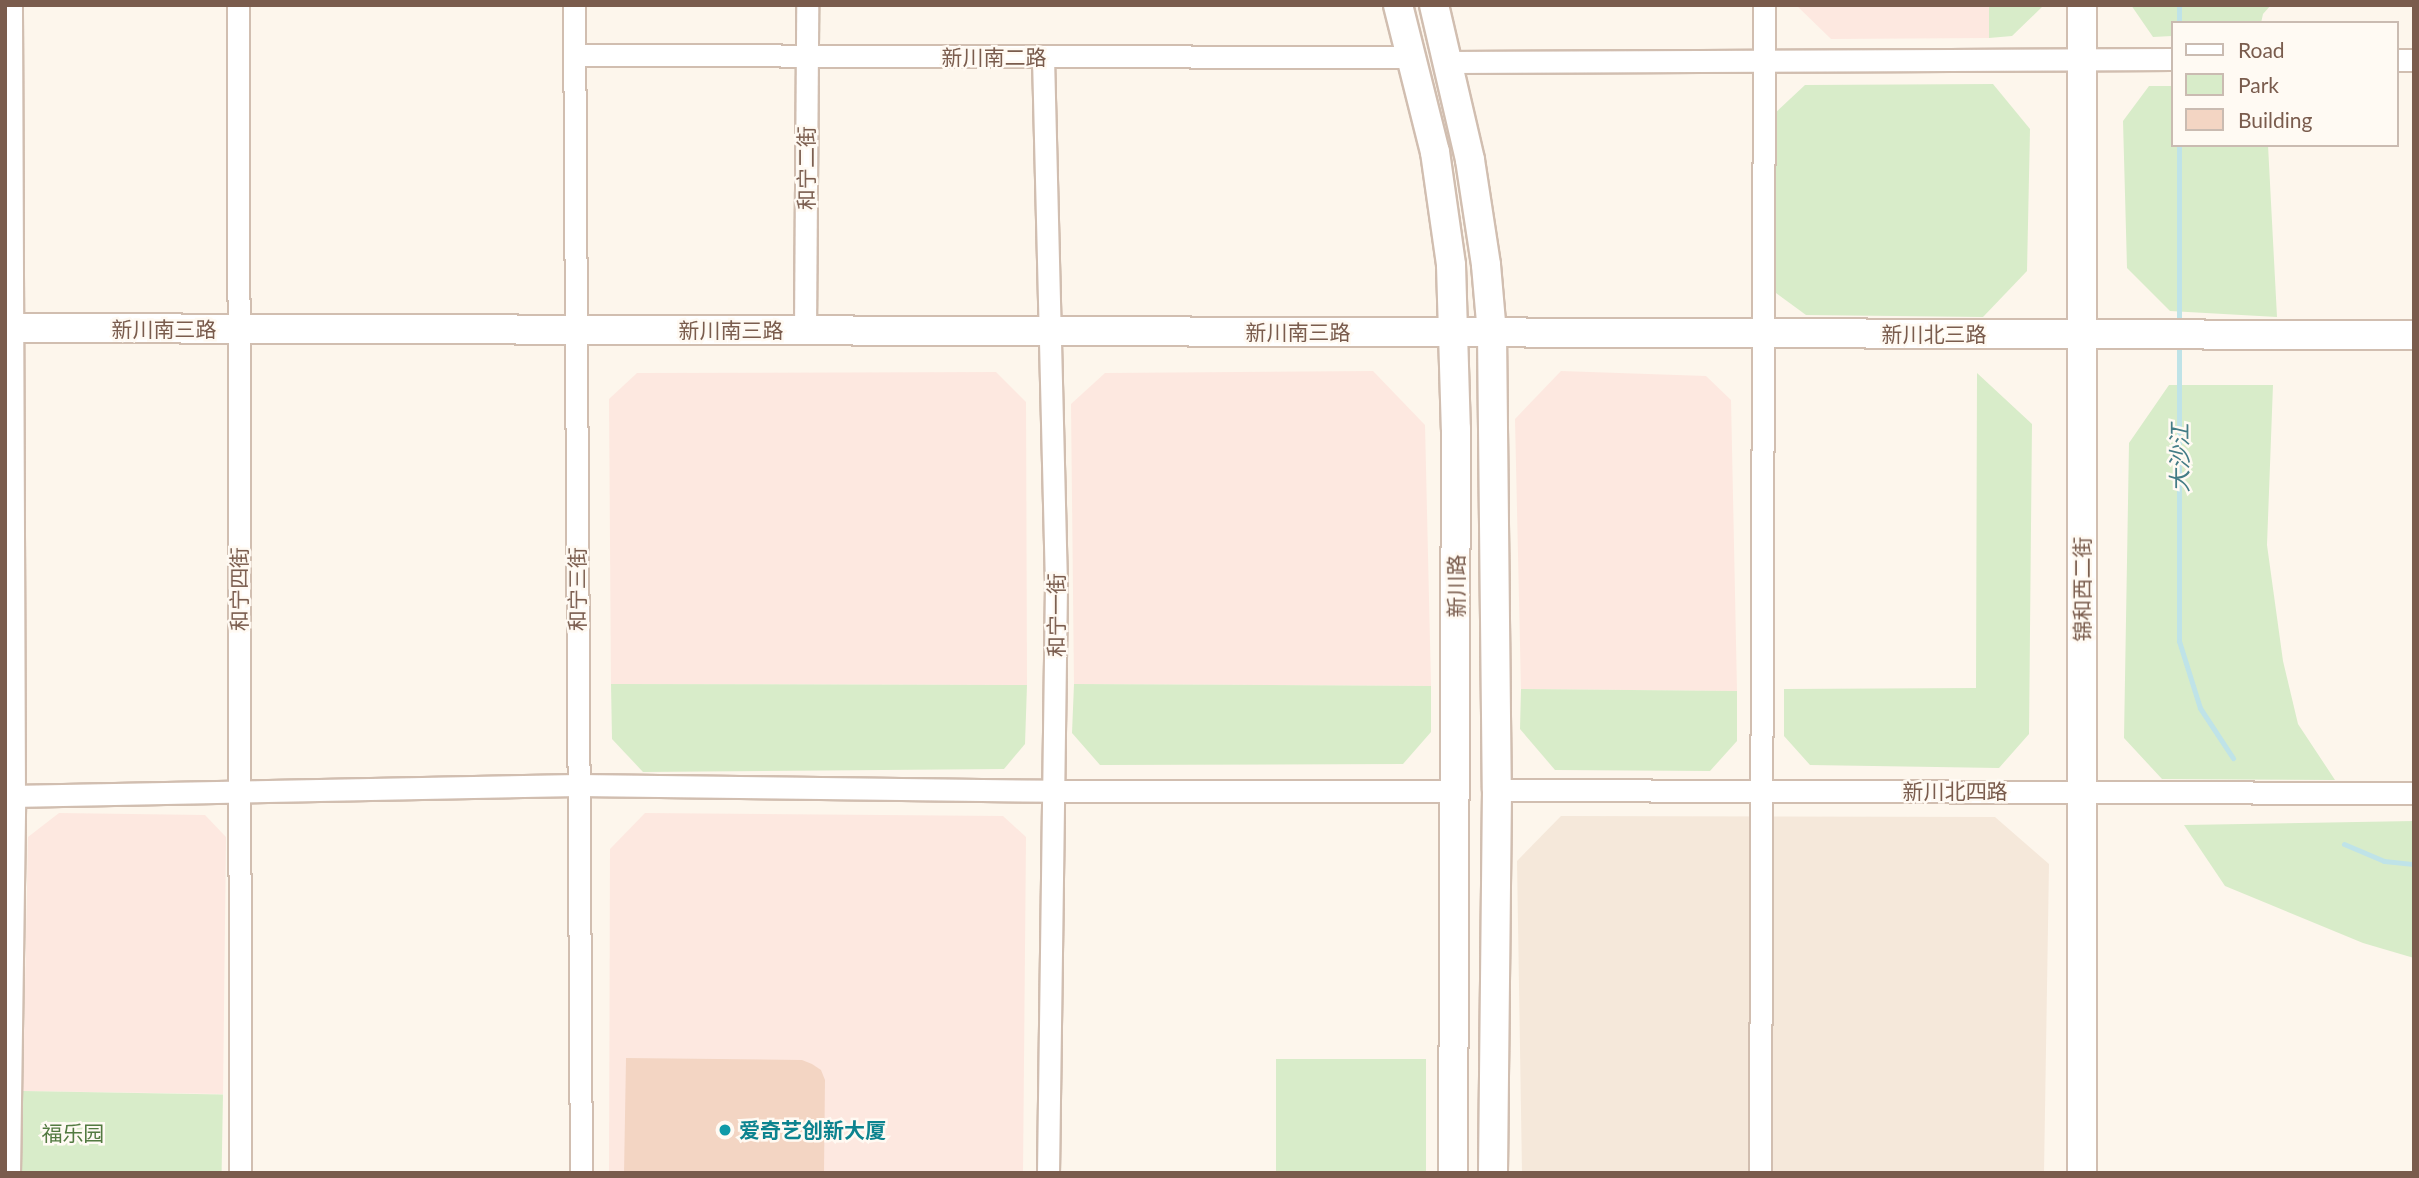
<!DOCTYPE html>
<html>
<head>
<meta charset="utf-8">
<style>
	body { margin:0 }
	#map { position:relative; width:2419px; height:1178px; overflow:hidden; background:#fdf6ec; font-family:Lato,"Noto Sans SC",sans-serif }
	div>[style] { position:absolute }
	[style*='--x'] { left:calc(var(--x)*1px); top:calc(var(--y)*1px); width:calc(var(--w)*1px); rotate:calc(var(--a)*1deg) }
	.residential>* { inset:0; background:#f5e8da }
	.commercial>* { inset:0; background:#fde8e0 }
	.green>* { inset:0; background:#d8ecc9; transform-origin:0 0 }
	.stream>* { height:5px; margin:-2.5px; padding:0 2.5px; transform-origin:2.5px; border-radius:2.5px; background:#bfe3e8 }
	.building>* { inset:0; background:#f3d5c3 }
	.roads { filter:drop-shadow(2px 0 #d1beb0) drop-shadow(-2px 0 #d1beb0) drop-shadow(0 2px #d1beb0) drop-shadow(0 -2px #d1beb0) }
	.minor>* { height:21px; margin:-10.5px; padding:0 10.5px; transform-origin:10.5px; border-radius:10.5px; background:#fff }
	.tertiary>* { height:28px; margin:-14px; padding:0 14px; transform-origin:14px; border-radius:14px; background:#fff }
	.dots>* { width:19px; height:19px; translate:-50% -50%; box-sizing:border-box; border:4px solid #fffaf3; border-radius:50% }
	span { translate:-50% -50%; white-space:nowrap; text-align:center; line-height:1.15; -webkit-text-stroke:5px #fffaf3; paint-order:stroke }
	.street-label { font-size:21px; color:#7a5c4d }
	.culture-label { font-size:21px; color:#0d838f; font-weight:700 }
	.left { translate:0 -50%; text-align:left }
	.park-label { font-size:21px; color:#537a41 }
	.water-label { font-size:23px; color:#437c86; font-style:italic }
	.frame { position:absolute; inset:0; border:7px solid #7a5c4d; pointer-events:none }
	.legend { position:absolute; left:2171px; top:21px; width:228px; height:126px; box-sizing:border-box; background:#fffaf3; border:2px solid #cabbb1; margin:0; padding:9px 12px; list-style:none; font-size:21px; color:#7a5c4d }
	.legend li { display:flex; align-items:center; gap:14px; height:35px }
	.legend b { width:35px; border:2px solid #cabbb1 }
</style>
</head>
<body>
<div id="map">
	<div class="residential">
		<div style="clip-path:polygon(1561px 816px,1995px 817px,2049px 864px,2044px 1173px,1522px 1173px,1517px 861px)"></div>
	</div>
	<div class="commercial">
		<div style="clip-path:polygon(1796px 5px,1989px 5px,1989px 38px,1831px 39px)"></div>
		<div style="clip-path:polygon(1373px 371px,1425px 425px,1431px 686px,1074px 684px,1071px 404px,1105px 373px)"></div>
		<div style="clip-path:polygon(1561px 371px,1706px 376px,1731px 400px,1737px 691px,1521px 689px,1515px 419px)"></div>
		<div style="clip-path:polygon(996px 372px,1026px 402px,1027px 685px,611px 684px,609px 399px,637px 373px)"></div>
		<div style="clip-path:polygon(59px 813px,205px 815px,226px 837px,223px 1094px,23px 1091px,28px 837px)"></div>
		<div style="clip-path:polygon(645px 813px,1003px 816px,1026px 837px,1023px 1173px,609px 1173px,610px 849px)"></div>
	</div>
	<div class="green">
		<div style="clip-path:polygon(1989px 5px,2044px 5px,2012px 36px,1989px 38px)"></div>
		<div style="clip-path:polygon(2131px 5px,2271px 5px,2263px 14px,2261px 23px,2172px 23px,2172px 36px,2153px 37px)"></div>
		<div style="clip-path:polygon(1993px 84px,2030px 129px,2027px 271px,1983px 317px,1806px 315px,1772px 290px,1773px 115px,1805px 85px)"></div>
		<div style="clip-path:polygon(2149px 86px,2172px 86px,2172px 145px,2268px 145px,2277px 317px,2170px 311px,2127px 268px,2123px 121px)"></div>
		<div style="clip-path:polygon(1977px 373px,2032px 424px,2029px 734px,1999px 768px,1810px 765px,1784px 736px,1784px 689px,1976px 688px)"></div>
		<div style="clip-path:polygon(2169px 385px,2273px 385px,2267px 545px,2283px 661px,2298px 724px,2335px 780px,2162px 779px,2124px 738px,2129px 443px)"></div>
		<div style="clip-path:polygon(611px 684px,1027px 685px,1025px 744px,1004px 769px,643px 772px,612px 739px)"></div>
		<div style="clip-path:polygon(1074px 684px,1431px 686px,1431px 732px,1403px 764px,1100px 765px,1072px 733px)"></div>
		<div style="clip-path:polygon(1521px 689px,1737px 691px,1737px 741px,1710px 771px,1555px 770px,1520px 729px)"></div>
		<div style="clip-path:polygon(2414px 821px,2414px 958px,2363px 943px,2225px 886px,2184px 825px)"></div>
		<div style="left:1276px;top:1059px;width:150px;height:114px"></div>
		<div style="left:23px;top:1091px;width:200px;height:82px;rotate:1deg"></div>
	</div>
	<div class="stream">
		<div style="--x:2179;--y:23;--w:18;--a:-90"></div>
		<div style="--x:2179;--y:327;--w:182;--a:-90"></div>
		<div style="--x:2179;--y:344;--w:297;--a:90"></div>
		<div style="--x:2179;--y:641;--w:70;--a:72.6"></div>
		<div style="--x:2200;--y:708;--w:60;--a:56.6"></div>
		<div style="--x:2344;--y:844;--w:43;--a:23"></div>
		<div style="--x:2384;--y:861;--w:30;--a:6"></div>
	</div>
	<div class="building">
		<div style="clip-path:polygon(626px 1058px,802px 1060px,812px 1064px,821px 1070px,825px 1080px,824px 1173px,624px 1173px)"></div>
	</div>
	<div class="roads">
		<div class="minor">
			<div style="--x:238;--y:5;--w:1168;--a:89.9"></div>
			<div style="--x:574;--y:5;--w:1168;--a:89.66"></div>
			<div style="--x:574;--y:55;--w:839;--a:0.14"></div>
			<div style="--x:1043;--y:57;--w:528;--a:88.59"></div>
			<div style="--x:1056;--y:585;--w:588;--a:90.78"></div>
			<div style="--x:2396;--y:60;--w:18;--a:0"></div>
			<div style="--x:1449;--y:62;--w:723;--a:-0.24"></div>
			<div style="--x:805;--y:331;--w:326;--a:-89.6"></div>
			<div style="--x:1497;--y:790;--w:917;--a:0.19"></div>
			<div style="--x:11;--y:796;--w:567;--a:-1.11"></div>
			<div style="--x:578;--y:785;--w:478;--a:0.7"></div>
			<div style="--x:1056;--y:791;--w:400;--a:0"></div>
			<div style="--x:1760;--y:1173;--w:1168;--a:-89.8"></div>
		</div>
		<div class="tertiary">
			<div style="--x:1398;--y:5;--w:152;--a:75.9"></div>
			<div style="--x:1435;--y:152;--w:114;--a:81.9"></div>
			<div style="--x:1451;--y:265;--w:164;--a:88.3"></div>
			<div style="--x:1456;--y:429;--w:744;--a:90.23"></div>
			<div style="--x:1434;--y:5;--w:159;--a:76.9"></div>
			<div style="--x:1470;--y:160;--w:106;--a:81.3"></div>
			<div style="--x:1486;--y:265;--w:68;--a:85"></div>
			<div style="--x:1492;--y:333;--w:457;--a:89.4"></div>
			<div style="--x:1497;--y:790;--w:383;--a:90.6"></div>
			<div style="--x:9;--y:328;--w:2405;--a:0.17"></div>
			<div style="--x:6;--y:1173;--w:377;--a:-89.2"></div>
			<div style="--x:11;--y:796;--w:791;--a:-90.22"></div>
			<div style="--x:2082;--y:1173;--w:1168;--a:-90"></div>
		</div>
	</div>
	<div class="dots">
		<div style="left:725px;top:1130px;background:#0f9aa8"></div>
	</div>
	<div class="street-label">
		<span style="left:994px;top:57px">新川南二路</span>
		<span style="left:806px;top:168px;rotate:-90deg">和宁二街</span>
		<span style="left:164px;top:329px">新川南三路</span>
		<span style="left:731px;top:330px">新川南三路</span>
		<span style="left:1298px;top:332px">新川南三路</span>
		<span style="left:1934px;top:334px">新川北三路</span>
		<span style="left:1456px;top:586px;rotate:-90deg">新川路</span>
		<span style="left:239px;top:589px;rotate:-90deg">和宁四街</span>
		<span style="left:577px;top:589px;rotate:-90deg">和宁三街</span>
		<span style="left:2082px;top:589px;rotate:-90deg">锦和西二街</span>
		<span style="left:1056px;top:615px;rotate:-90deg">和宁一街</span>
		<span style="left:1955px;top:791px">新川北四路</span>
	</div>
	<div class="culture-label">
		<span class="left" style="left:739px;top:1130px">爱奇艺创新大厦</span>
	</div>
	<div class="park-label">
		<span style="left:73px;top:1133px">福乐园</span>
	</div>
	<div class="water-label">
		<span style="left:2179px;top:458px;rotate:-90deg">大沙江</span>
	</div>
	<div class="frame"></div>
	<ul class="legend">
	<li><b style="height:9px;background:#fff"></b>Road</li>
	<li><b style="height:19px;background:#d8ecc9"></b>Park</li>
	<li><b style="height:19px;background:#f3d5c3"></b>Building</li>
	</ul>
</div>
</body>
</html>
